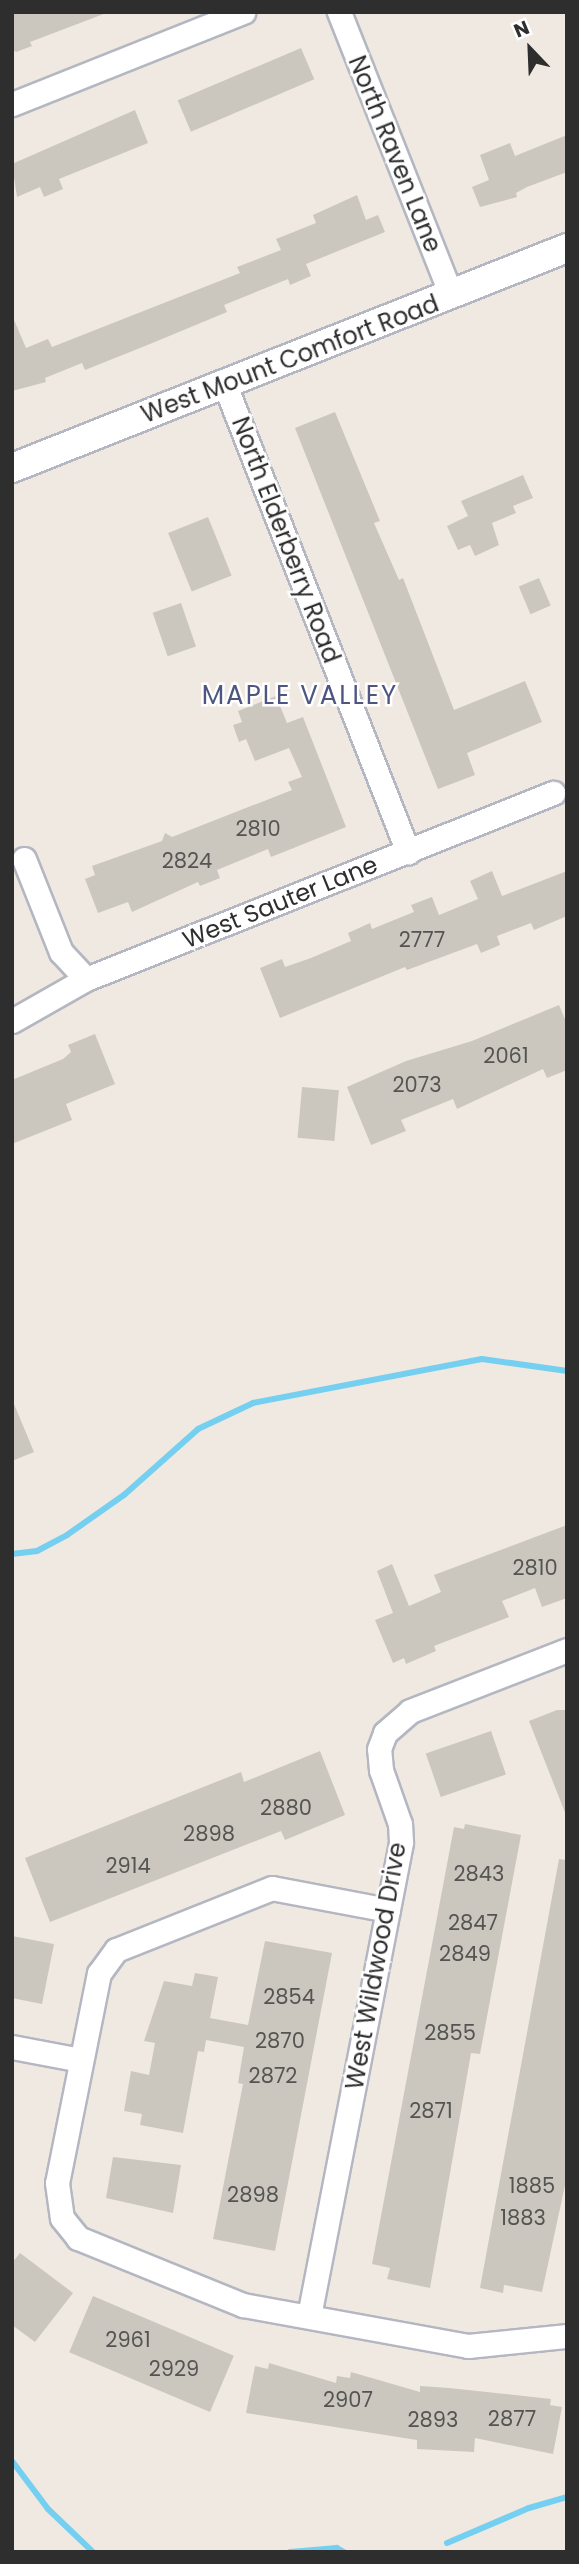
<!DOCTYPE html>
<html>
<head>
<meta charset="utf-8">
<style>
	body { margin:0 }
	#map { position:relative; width:579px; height:2564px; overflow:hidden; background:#efe9e1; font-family:Poppins,sans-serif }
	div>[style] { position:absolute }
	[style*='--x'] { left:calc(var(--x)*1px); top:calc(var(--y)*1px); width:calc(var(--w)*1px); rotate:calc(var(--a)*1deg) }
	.stream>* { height:6px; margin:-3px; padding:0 3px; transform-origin:3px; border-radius:3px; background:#75cff0 }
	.building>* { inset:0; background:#cbc7bf; transform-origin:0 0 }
	.roads { filter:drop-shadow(2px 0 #b4b7c1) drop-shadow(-2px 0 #b4b7c1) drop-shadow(0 2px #b4b7c1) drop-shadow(0 -2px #b4b7c1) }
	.minor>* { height:23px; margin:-11.5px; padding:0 11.5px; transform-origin:11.5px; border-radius:11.5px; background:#fff }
	.tertiary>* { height:28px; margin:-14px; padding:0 14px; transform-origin:14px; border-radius:14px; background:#fff }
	span { translate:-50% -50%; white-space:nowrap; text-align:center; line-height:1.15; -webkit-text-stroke:5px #fff; paint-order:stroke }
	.number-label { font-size:21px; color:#555452 }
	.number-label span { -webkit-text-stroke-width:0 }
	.street-label { font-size:24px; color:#2e2e2e }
	.neighbourhood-label { font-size:26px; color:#4d5680; letter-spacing:2px }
	.frame { position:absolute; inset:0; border:14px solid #2e2e2e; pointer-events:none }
	.north { position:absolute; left:495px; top:14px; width:70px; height:70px; -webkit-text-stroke:5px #fff; paint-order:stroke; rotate:337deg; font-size:19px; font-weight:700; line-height:28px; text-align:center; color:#2e2e2e }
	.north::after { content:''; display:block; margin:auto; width:24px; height:32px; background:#2e2e2e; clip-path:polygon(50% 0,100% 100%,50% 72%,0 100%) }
</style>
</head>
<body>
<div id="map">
	<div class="stream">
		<div style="--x:12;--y:1554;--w:25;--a:-7"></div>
		<div style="--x:37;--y:1551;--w:34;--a:-28"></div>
		<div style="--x:67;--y:1535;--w:70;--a:-35.1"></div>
		<div style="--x:124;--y:1495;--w:99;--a:-41.7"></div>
		<div style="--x:198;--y:1429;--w:61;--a:-25.3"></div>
		<div style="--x:253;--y:1403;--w:233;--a:-10.9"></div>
		<div style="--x:482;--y:1359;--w:86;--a:8"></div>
		<div style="--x:12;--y:2461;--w:60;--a:53.1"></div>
		<div style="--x:48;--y:2509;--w:62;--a:43.7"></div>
		<div style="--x:447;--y:2543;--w:89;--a:-23.1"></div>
		<div style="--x:529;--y:2508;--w:40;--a:-16"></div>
		<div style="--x:290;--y:2552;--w:47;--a:-4.9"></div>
		<div style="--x:337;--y:2548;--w:8;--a:30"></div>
	</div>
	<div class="building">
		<div style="clip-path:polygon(12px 12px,109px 12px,30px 42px,32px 46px,16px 52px,12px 49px)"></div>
		<div style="left:301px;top:48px;width:34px;height:134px;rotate:67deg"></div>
		<div style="clip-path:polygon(135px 110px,148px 143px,59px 179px,63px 189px,44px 197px,40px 187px,17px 197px,12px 164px)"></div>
		<div style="clip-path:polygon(567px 135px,567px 172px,527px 187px,516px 193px,517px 197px,480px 207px,472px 187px,489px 180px,480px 155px,510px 143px,515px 156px)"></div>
		<div style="clip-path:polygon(357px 195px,366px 220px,378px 215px,385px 232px,306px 264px,311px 276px,290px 285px,288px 279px,224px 305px,227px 312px,150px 344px,85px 370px,82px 363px,45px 378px,46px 382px,12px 391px,12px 315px,26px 348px,48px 339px,52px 347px,240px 273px,237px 267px,281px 250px,276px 239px,316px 223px,313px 215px)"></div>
		<div style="clip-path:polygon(335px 412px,380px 521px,374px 523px,399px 580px,403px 578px,454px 710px,525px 681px,542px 722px,467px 753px,475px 775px,438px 789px,295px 428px)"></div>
		<div style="clip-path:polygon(523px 475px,533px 498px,513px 506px,516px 513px,492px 523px,499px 545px,475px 556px,470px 545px,458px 550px,447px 526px,468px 516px,461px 501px)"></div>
		<div style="left:208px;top:517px;width:63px;height:43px;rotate:68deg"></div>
		<div style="left:539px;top:578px;width:30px;height:22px;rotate:67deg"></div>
		<div style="left:181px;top:603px;width:46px;height:30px;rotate:71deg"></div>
		<div style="clip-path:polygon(276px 696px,287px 723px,303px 717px,346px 827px,271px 857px,268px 849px,217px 870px,220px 878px,200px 886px,198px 882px,132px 912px,128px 902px,98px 913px,85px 879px,95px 875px,92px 866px,162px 841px,165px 833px,172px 837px,292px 790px,288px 782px,302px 777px,289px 748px,255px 761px,246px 739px,239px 742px,233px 725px,242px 722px,238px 711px)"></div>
		<div style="clip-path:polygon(492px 871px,502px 896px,567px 871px,567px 916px,534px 930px,531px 923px,497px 936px,500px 945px,481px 953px,477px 944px,407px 970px,405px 967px,280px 1018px,260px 968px,282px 959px,285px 967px,311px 958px,351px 941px,348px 933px,370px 923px,372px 929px,414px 912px,411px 905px,432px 897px,439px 915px,478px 899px,470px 881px)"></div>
		<div style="clip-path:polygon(559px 1005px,567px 1024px,567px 1070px,547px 1078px,543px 1069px,457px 1109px,453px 1099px,401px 1120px,406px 1131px,371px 1145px,347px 1087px,406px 1061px,472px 1041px)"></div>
		<div style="clip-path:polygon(95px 1034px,115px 1084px,66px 1104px,72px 1120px,12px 1144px,12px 1080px,63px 1059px,71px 1052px,68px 1045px)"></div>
		<div style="left:302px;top:1087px;width:37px;height:51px;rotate:5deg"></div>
		<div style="clip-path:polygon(12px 1399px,34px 1452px,12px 1461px)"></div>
		<div style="clip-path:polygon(567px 1525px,567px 1598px,542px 1607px,535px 1588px,502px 1601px,509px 1617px,434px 1646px,436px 1651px,406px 1664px,404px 1658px,393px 1663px,375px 1620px,393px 1613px,377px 1571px,392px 1564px,409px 1606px,441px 1592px,434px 1575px)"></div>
		<div style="clip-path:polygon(557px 1710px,567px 1710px,566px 1815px,529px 1721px)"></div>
		<div style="left:491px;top:1731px;width:46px;height:69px;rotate:71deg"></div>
		<div style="clip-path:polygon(320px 1751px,345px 1815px,285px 1840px,281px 1831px,50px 1922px,25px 1858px,241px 1772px,244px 1782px)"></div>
		<div style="clip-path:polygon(465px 1824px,521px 1835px,480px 2054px,471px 2053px,430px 2288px,387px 2279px,390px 2268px,372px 2264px,454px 1827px,464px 1829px)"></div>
		<div style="clip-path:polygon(559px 1859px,567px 1860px,567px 2176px,542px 2292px,504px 2285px,503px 2293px,480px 2288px)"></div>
		<div style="clip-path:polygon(12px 1936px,54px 1944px,42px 2004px,12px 1998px)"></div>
		<div style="clip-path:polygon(265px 1941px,332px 1953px,275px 2251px,213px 2239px,243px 2084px,238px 2083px,244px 2047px,206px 2040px,204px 2052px,198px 2051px,183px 2133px,140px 2125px,142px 2114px,124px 2111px,131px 2071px,149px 2075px,155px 2043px,144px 2041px,164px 1981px,192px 1986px,195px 1973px,218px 1977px,210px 2018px,248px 2025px)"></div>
		<div style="clip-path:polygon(113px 2157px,181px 2165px,173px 2213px,106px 2198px)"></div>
		<div style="clip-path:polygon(20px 2253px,73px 2293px,35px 2342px,12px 2325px,12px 2263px)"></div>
		<div style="left:93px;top:2296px;width:153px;height:61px;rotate:23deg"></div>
		<div style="clip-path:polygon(269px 2363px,336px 2383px,337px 2376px,350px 2378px,351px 2372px,420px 2392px,420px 2386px,449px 2388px,551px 2399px,550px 2405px,562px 2407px,553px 2454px,475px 2438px,474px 2452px,417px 2449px,417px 2440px,246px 2413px,255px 2366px,268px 2369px)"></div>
	</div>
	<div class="roads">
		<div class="minor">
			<div style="--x:339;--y:12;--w:304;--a:68.4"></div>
			<div style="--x:12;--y:104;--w:249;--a:-21.7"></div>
			<div style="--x:225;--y:385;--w:502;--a:68.6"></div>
			<div style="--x:24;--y:859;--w:100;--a:68.3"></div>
			<div style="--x:61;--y:952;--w:37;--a:47"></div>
			<div style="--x:12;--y:1021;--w:85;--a:-29.6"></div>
			<div style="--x:86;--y:979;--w:503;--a:-21.72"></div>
			<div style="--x:388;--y:1910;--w:118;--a:-169.3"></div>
			<div style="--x:272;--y:1888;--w:168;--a:158.3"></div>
			<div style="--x:116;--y:1950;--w:29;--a:126"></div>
			<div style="--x:99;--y:1973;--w:214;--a:101.3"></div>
			<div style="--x:57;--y:2183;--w:35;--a:82"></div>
			<div style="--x:62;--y:2218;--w:26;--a:51"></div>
			<div style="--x:78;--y:2238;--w:178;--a:22.1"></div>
			<div style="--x:243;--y:2305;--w:229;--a:10.3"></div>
			<div style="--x:468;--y:2346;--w:100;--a:-5.8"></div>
			<div style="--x:12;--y:2047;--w:70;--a:10.7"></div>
			<div style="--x:309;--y:2316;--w:483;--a:-79"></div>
			<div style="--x:401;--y:1842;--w:18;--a:-93"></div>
			<div style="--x:400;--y:1824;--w:57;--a:-109.4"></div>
			<div style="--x:381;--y:1770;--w:21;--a:-95"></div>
			<div style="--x:379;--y:1749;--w:17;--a:-69"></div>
			<div style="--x:385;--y:1733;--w:33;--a:-41"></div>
			<div style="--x:410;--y:1711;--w:168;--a:-21.2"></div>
		</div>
		<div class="tertiary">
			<div style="--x:12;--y:468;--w:597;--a:-21.62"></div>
		</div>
	</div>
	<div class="number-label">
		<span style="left:258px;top:829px">2810</span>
		<span style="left:187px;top:861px">2824</span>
		<span style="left:422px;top:940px">2777</span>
		<span style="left:506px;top:1056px">2061</span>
		<span style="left:417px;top:1085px">2073</span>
		<span style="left:535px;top:1568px">2810</span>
		<span style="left:286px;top:1808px">2880</span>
		<span style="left:209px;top:1834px">2898</span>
		<span style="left:128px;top:1866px">2914</span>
		<span style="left:479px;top:1874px">2843</span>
		<span style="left:473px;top:1923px">2847</span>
		<span style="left:465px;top:1954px">2849</span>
		<span style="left:289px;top:1997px">2854</span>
		<span style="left:450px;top:2033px">2855</span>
		<span style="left:280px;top:2041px">2870</span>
		<span style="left:273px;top:2076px">2872</span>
		<span style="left:431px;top:2111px">2871</span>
		<span style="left:532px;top:2186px">1885</span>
		<span style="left:253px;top:2195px">2898</span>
		<span style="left:523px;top:2218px">1883</span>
		<span style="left:128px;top:2340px">2961</span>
		<span style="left:174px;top:2369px">2929</span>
		<span style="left:348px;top:2400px">2907</span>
		<span style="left:512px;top:2419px">2877</span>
		<span style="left:433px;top:2420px">2893</span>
	</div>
	<div class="street-label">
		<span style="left:395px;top:154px;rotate:68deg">North Raven Lane</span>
		<span style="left:290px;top:359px;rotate:-21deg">West Mount Comfort Road</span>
		<span style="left:286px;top:540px;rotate:69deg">North Elderberry Road</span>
		<span style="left:280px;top:902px;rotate:-22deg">West Sauter Lane</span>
		<span style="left:376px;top:1966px;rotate:-80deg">West Wildwood Drive</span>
	</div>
	<div class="neighbourhood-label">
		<span style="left:300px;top:696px">MAPLE VALLEY</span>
	</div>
	<div class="frame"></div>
	<div class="north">N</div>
</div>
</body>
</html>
